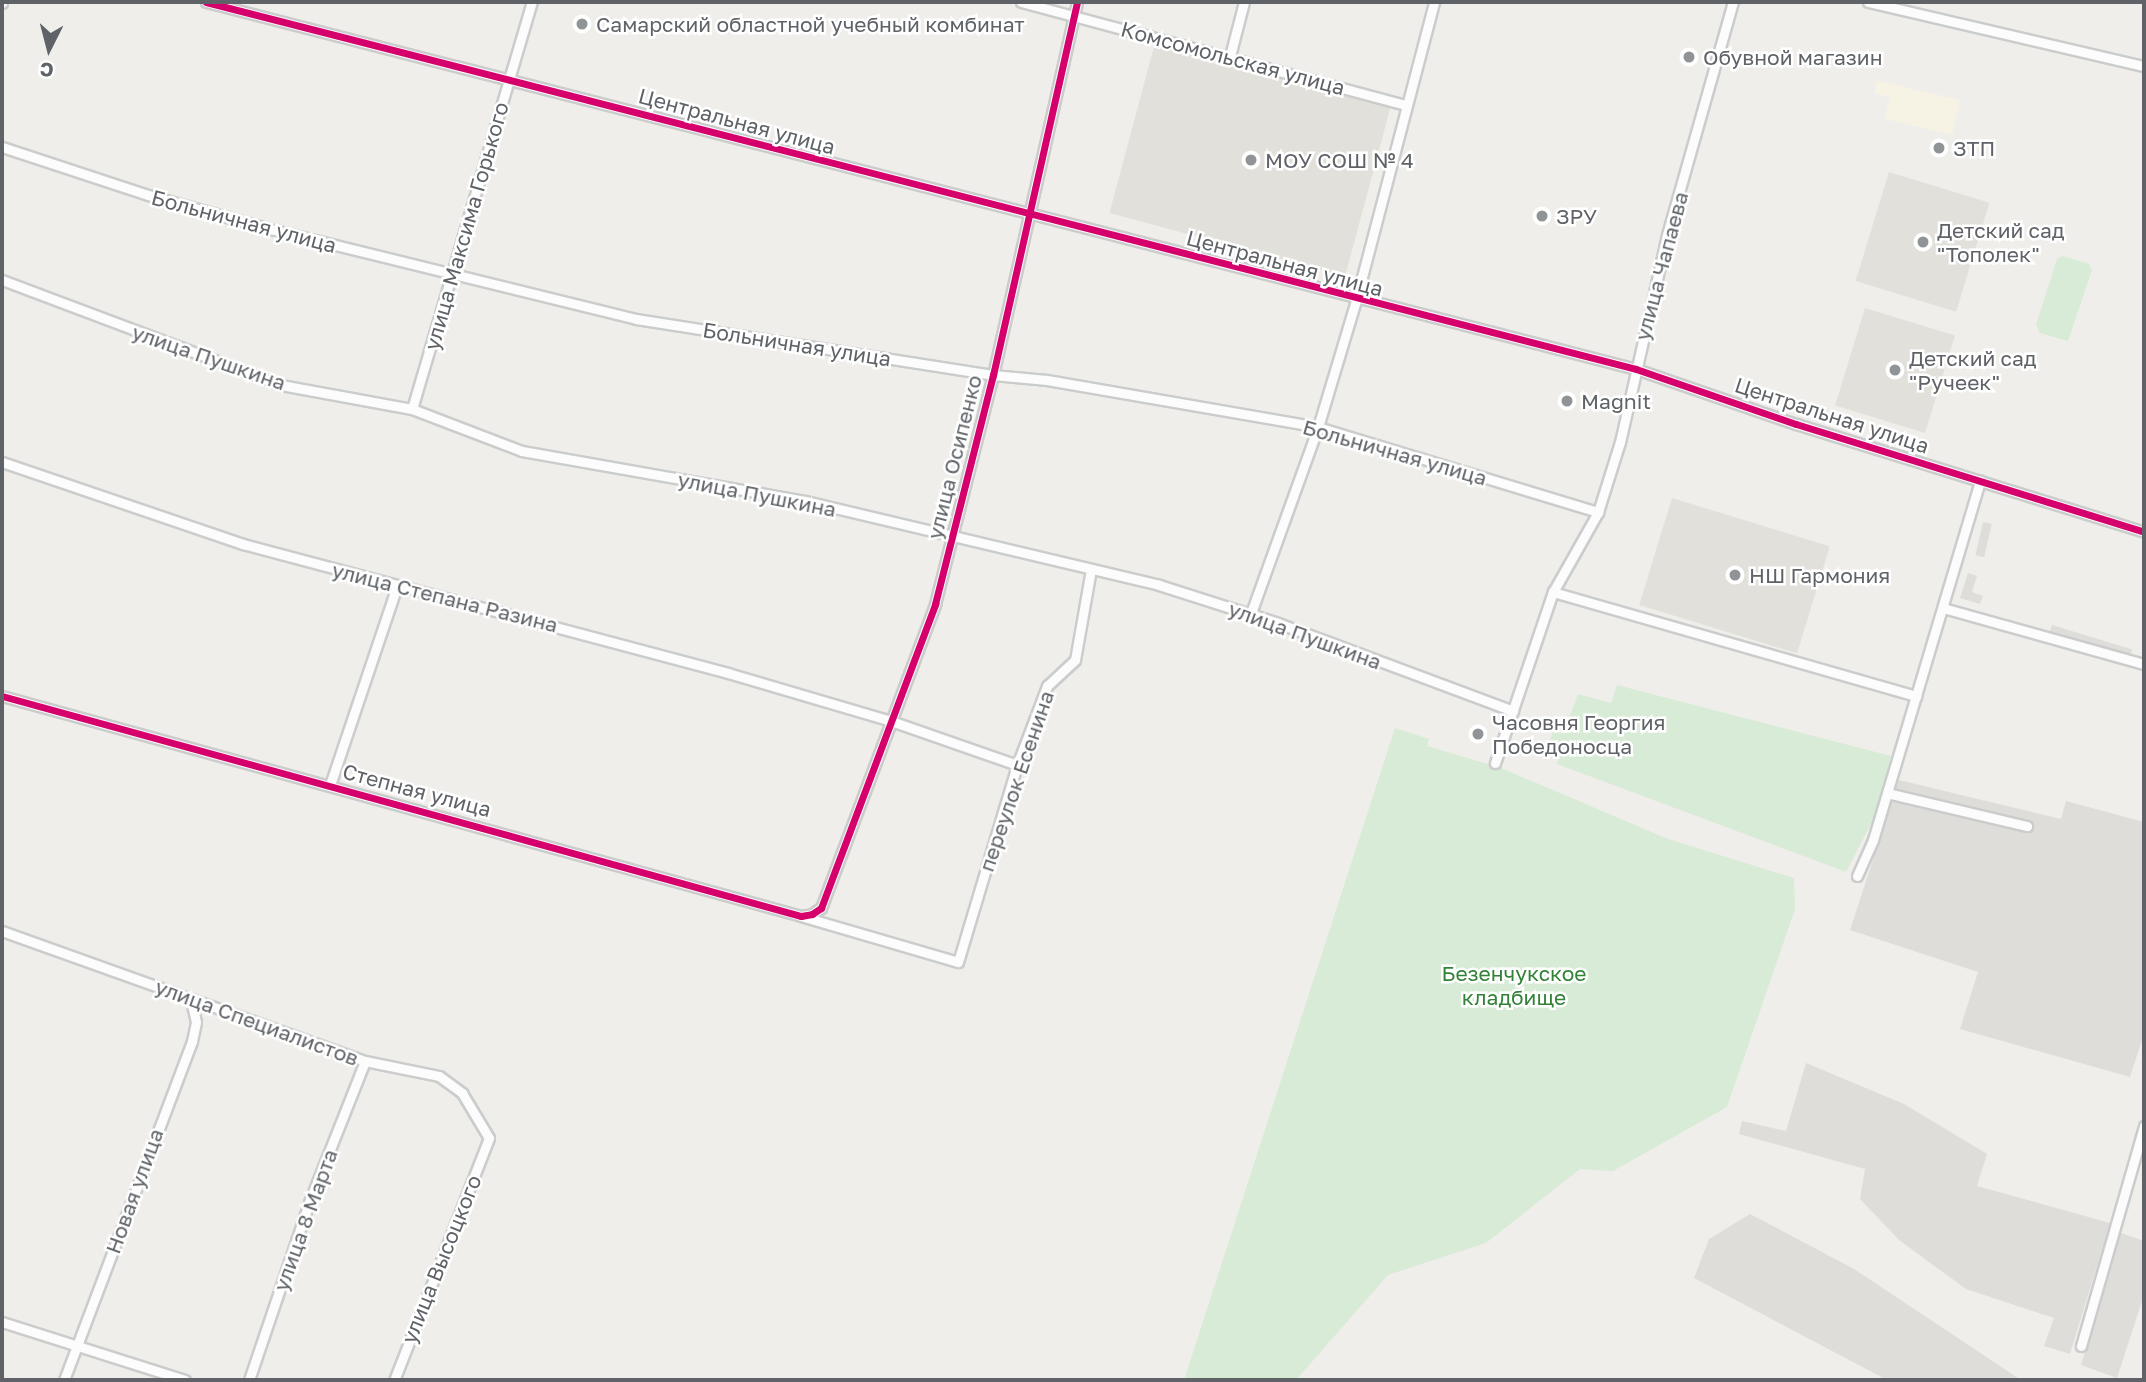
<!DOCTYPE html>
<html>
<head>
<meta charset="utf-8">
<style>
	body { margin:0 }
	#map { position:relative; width:2146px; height:1382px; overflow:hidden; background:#efeeea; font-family:"Golos Text",sans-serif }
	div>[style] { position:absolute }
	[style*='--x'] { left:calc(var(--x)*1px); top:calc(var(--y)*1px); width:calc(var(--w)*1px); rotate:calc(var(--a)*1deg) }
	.commercial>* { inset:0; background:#f7f3e4 }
	.industrial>* { inset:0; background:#dfddda; transform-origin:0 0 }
	.education>* { inset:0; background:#e2e0da; transform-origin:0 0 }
	.green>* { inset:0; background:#d8ebd6 }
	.roads { filter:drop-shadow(2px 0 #cbcccc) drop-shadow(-2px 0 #cbcccc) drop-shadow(0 2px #cbcccc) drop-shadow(0 -2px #cbcccc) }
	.minor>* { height:9px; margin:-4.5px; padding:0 4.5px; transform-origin:4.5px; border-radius:4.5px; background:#fdfcfc }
	.cycleway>* { height:7px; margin:-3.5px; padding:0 3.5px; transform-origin:3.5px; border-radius:3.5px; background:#d6006c }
	.dots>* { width:19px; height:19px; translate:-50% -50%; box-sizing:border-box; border:4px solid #fff; border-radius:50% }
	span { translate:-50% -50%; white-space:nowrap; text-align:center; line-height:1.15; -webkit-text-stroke:5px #fff; paint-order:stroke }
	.poi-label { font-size:21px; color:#5f6368 }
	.left { translate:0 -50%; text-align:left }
	.street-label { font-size:21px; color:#5f6368 }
	.park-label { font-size:21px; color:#348238 }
	.frame { position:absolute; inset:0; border:4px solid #5f6368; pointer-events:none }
	.north { position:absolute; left:14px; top:14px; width:70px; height:70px; -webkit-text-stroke:5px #fff; paint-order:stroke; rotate:186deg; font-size:19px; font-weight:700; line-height:28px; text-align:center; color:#5f6368 }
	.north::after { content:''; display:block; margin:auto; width:24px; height:32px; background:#5f6368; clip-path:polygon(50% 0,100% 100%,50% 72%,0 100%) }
</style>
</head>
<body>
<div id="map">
	<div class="commercial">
		<div style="clip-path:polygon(1877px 81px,1960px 100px,1952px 135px,1885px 119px,1890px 97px,1874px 93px)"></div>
	</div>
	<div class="industrial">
		<div style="left:1983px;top:522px;width:9px;height:34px;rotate:13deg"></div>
		<div style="clip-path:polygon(1968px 573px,1977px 576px,1972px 592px,1983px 596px,1980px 604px,1960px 598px)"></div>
		<div style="left:2052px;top:625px;width:84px;height:8px;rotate:17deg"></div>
		<div style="clip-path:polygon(1899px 780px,2061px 819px,2066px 801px,2144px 822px,2144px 1034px,2130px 1077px,1960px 1029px,1978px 972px,1850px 930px)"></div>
		<div style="clip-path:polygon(1806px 1063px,1904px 1104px,1987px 1154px,1977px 1186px,2110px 1223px,2070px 1354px,2044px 1346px,2054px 1318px,1966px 1289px,1899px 1240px,1860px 1199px,1865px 1169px,1739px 1134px,1742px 1121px,1786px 1131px)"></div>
		<div style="clip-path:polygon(1750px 1214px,1854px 1269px,2021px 1380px,1887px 1380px,1694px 1278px,1709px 1239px)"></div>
		<div style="clip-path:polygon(2121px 1233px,2144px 1241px,2144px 1295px,2117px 1378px,2081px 1365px)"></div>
	</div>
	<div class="education">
		<div style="left:1155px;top:43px;width:244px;height:176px;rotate:15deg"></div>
		<div style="left:1889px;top:172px;width:105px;height:114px;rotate:17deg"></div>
		<div style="left:1865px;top:308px;width:94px;height:102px;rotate:17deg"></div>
		<div style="left:1672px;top:498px;width:165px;height:112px;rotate:17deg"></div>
	</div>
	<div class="green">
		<div style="clip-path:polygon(2063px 256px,2089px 264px,2092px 270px,2068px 341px,2040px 333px,2036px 325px,2057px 259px)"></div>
		<div style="clip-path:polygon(1617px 685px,1891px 756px,1875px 816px,1846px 872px,1557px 764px,1563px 746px,1550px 740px,1557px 720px,1567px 723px,1578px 694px,1611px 703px)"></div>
		<div style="clip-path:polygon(1395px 728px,1429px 739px,1427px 746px,1501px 768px,1668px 839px,1794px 878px,1795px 909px,1727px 1107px,1613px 1171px,1580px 1169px,1486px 1243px,1388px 1275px,1296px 1380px,1184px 1380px)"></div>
	</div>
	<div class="roads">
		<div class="minor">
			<div style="--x:206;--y:2;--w:1476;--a:14.39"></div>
			<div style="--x:1636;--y:369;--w:169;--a:19"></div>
			<div style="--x:1796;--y:424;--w:364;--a:17.2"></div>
			<div style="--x:1021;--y:2;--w:398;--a:15"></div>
			<div style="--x:1868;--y:2;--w:283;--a:13.1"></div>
			<div style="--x:2;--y:3;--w:1;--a:-90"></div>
			<div style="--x:1230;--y:56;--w:56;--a:-75.5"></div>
			<div style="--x:2;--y:147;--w:154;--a:18.2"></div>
			<div style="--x:148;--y:195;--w:127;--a:15.6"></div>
			<div style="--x:270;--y:229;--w:377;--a:13.8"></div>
			<div style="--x:636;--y:319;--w:361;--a:8.9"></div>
			<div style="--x:993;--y:375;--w:54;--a:5.3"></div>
			<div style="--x:1047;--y:380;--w:275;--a:9.8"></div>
			<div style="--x:1318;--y:427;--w:293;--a:16.9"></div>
			<div style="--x:2;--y:280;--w:298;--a:20.6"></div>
			<div style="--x:281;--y:385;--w:133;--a:10.4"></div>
			<div style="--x:412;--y:409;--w:118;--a:20.9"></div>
			<div style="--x:522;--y:451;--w:287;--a:10"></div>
			<div style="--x:805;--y:501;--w:364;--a:13.3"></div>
			<div style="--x:1159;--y:585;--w:125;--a:17.7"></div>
			<div style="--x:1278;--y:623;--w:251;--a:20.5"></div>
			<div style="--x:412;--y:409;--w:424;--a:-73.6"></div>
			<div style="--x:2;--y:462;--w:255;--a:18.8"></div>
			<div style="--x:243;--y:544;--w:502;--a:14.89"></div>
			<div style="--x:728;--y:673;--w:170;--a:16.4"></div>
			<div style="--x:891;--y:721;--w:133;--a:19.2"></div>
			<div style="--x:1553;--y:592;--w:378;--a:16"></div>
			<div style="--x:1943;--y:608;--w:209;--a:15.6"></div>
			<div style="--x:1251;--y:613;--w:198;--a:-70.2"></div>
			<div style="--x:1318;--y:427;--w:133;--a:-73.3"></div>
			<div style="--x:1356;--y:300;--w:308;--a:-75.3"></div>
			<div style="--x:2;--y:696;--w:829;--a:15.39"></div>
			<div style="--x:801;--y:916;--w:11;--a:-10"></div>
			<div style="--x:812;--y:914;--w:11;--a:-34"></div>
			<div style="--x:821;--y:908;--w:325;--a:-69.4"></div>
			<div style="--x:935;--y:604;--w:236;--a:-75.8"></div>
			<div style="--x:993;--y:375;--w:382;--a:-77.3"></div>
			<div style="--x:1495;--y:763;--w:181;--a:-71.3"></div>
			<div style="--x:1553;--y:592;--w:92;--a:-60.6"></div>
			<div style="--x:1598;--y:512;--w:73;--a:-72.6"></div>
			<div style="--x:1620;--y:442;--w:212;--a:-77.2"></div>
			<div style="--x:1667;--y:235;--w:242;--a:-74.2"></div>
			<div style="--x:330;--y:785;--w:210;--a:-71.4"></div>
			<div style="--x:1887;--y:793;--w:144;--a:13.3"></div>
			<div style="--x:1857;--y:876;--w:39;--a:-66"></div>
			<div style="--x:1873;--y:840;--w:375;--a:-73.4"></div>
			<div style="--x:804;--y:917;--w:160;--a:16.3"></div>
			<div style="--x:958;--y:962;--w:206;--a:-73.3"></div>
			<div style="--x:1017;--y:765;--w:85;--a:-69.2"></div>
			<div style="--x:1047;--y:686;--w:38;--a:-43"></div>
			<div style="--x:1075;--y:660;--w:92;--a:-80"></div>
			<div style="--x:2;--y:931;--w:386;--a:19.7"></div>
			<div style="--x:365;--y:1061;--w:76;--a:11.5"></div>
			<div style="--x:439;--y:1076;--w:29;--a:36"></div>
			<div style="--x:462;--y:1093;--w:52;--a:59"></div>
			<div style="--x:489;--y:1138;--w:260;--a:111.4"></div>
			<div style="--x:2;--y:1322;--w:192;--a:17.6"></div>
			<div style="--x:2081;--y:1346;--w:229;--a:-74"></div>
			<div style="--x:64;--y:1380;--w:362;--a:-69.3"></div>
			<div style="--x:192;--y:1041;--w:19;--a:-78"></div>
			<div style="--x:196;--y:1022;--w:23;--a:-103"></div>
			<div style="--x:249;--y:1380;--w:190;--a:-71.3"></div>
			<div style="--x:310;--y:1200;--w:149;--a:-68.4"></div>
		</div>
	</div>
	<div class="cycleway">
		<div style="--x:206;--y:2;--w:1476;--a:14.39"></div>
		<div style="--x:1636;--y:369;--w:169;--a:19"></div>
		<div style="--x:1796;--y:424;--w:364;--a:17.2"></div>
		<div style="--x:2;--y:696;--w:829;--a:15.39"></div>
		<div style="--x:801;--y:916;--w:11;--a:-10"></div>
		<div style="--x:812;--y:914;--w:11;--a:-34"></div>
		<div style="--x:821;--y:908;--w:325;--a:-69.4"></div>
		<div style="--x:935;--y:604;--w:236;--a:-75.8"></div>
		<div style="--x:993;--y:375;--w:382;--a:-77.3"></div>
	</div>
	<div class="dots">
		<div style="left:582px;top:24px;background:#919496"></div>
		<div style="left:1689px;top:57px;background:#919496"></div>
		<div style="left:1939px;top:148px;background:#919496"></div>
		<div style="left:1251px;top:160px;background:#919496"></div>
		<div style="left:1542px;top:216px;background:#919496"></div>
		<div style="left:1923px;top:242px;background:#919496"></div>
		<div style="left:1895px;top:370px;background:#919496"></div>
		<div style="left:1567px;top:401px;background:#919496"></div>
		<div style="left:1735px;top:575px;background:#919496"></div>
		<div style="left:1478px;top:734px;background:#919496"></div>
	</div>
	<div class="poi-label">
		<span class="left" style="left:596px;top:24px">Самарский областной учебный комбинат</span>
		<span class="left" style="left:1703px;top:57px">Обувной магазин</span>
		<span class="left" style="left:1953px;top:148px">ЗТП</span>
		<span class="left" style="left:1265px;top:160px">МОУ СОШ № 4</span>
		<span class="left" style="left:1556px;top:216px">ЗРУ</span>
		<span class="left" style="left:1937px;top:242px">Детский сад<br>"Тополек"</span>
		<span class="left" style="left:1909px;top:370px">Детский сад<br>"Ручеек"</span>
		<span class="left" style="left:1581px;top:401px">Magnit</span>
		<span class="left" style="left:1749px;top:575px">НШ Гармония</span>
		<span class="left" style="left:1492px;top:734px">Часовня Георгия<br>Победоносца</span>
	</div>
	<div class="street-label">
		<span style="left:1233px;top:58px;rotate:15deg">Комсомольская улица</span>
		<span style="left:737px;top:121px;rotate:15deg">Центральная улица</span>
		<span style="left:244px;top:221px;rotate:15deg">Больничная улица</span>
		<span style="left:466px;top:226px;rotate:-74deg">улица Максима Горького</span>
		<span style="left:1285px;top:263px;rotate:15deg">Центральная улица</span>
		<span style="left:1661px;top:266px;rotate:-75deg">улица Чапаева</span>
		<span style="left:797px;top:344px;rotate:9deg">Больничная улица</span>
		<span style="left:209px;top:357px;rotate:19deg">улица Пушкина</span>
		<span style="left:1832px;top:415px;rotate:18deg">Центральная улица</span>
		<span style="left:1395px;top:452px;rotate:16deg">Больничная улица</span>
		<span style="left:954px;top:457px;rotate:-76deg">улица Осипенко</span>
		<span style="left:757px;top:494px;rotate:11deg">улица Пушкина</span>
		<span style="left:445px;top:597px;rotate:14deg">улица Степана Разина</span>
		<span style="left:1305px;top:635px;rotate:20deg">улица Пушкина</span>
		<span style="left:1016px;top:781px;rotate:-71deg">переулок Есенина</span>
		<span style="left:417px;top:790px;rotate:15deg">Степная улица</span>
		<span style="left:257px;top:1022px;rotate:20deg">улица Специалистов</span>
		<span style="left:134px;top:1191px;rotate:-70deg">Новая улица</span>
		<span style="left:305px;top:1220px;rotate:-70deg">улица 8 Марта</span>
		<span style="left:441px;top:1259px;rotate:-68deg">улица Высоцкого</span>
	</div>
	<div class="park-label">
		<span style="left:1514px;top:985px">Безенчукское<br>кладбище</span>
	</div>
	<div class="frame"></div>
	<div class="north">С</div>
</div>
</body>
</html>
